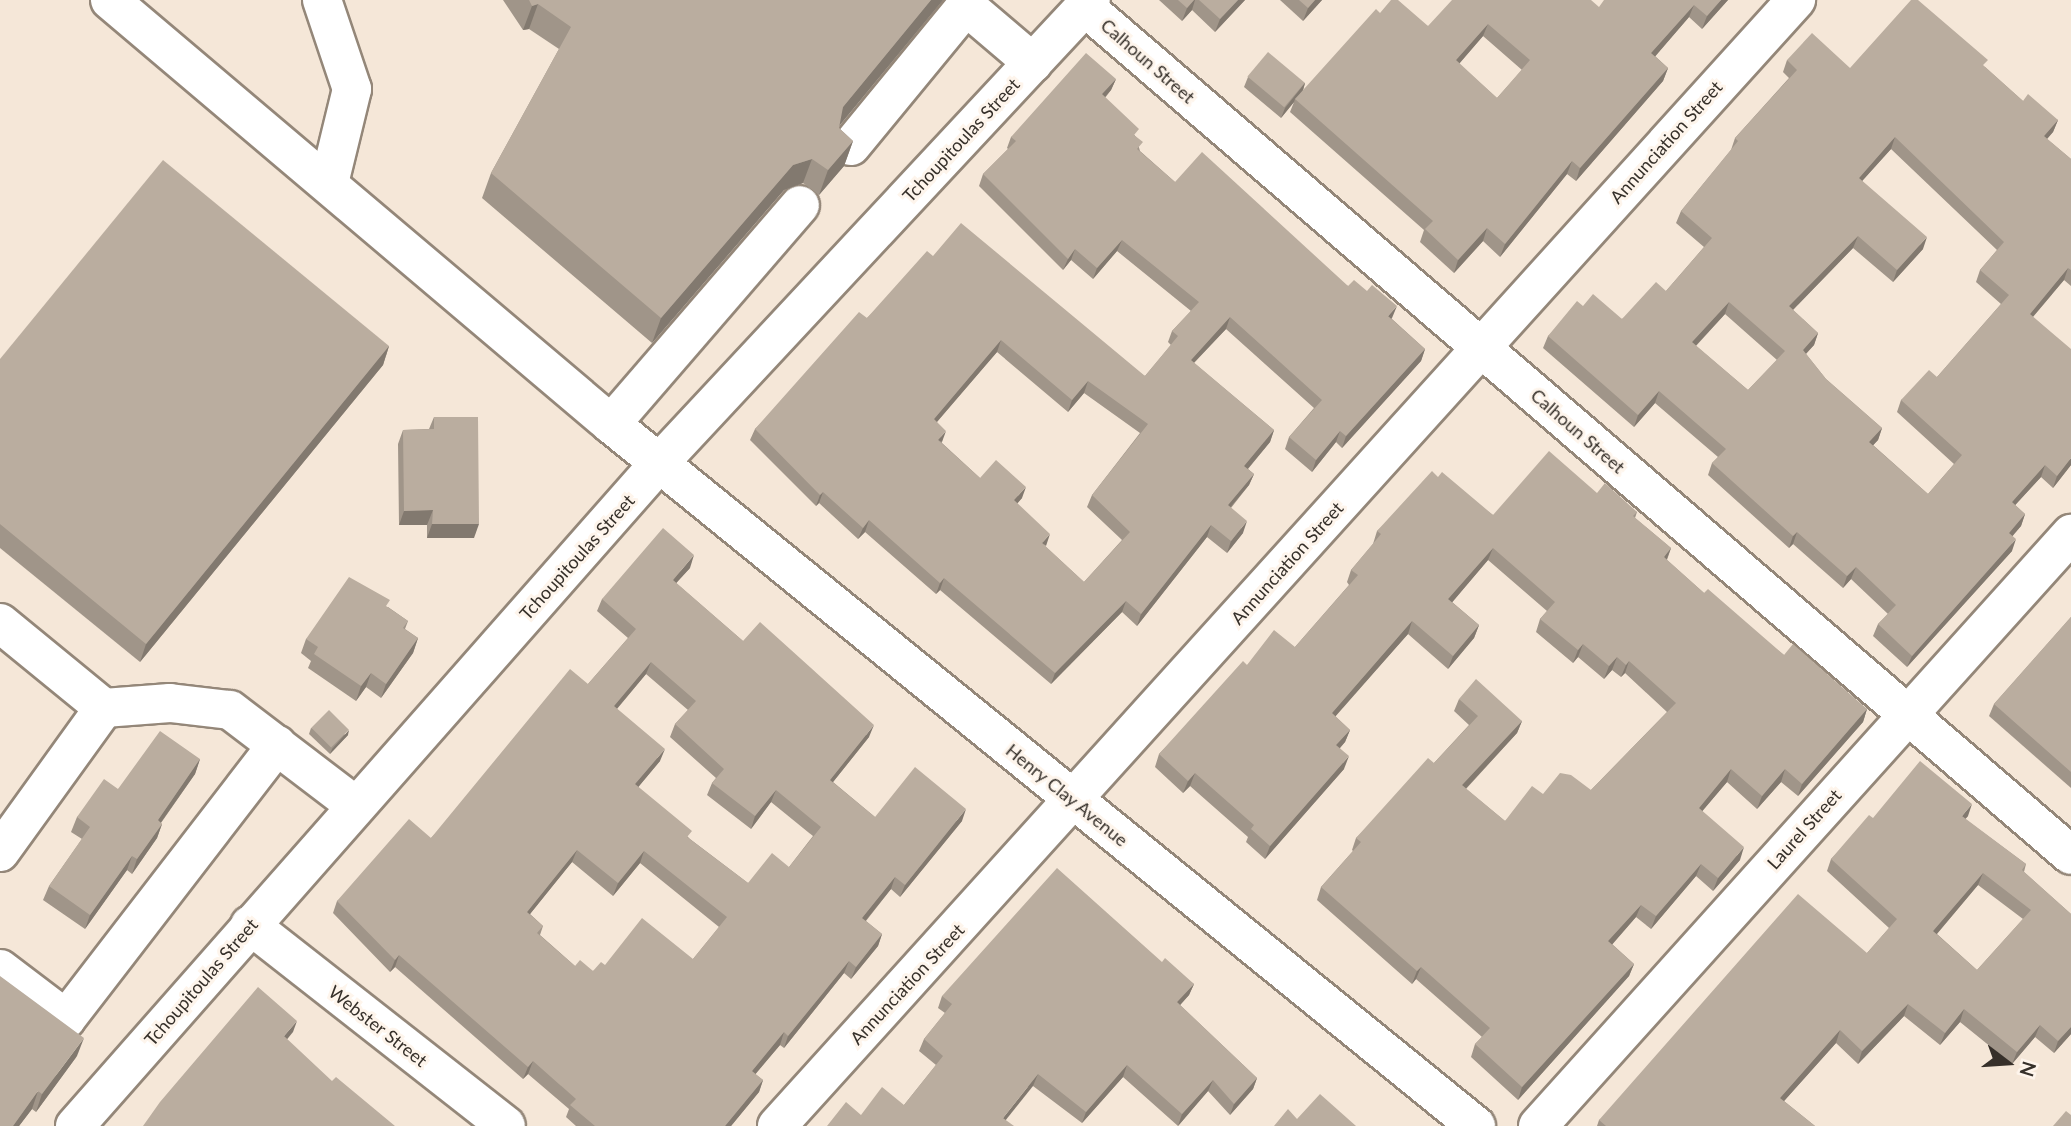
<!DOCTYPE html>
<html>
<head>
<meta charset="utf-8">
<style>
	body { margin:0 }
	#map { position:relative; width:2071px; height:1126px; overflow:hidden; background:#f5e7d8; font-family:Lato,sans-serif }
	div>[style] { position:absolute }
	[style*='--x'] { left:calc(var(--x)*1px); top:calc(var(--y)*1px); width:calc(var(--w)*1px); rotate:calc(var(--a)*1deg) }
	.roads { filter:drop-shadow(2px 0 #948779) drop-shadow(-2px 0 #948779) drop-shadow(0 2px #948779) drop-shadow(0 -2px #948779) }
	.minor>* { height:38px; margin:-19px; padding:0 19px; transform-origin:19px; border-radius:19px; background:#fff }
	.wall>* { inset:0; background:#a09589 }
	.shaded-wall>* { inset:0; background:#82796f }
	.building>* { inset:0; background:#baad9f; transform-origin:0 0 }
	span { translate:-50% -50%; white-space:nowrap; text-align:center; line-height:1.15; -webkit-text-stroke:6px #fef5ec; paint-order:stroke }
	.street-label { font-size:18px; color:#36302a }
	.north { position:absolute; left:1973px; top:1028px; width:70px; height:70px; -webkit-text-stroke:5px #fef5ec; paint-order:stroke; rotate:107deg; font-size:19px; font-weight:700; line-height:28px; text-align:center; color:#36302a }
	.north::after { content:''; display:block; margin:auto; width:24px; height:32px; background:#36302a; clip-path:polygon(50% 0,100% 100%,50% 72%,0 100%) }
</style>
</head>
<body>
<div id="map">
	<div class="roads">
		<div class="minor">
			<div style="--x:110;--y:0;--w:656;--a:40.24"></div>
			<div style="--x:611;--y:424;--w:1114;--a:39.06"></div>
			<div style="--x:322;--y:0;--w:94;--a:71.4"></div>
			<div style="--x:352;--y:89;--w:97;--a:103.7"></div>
			<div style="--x:1085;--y:7;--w:1300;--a:40.7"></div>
			<div style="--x:851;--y:146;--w:181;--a:-50.6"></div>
			<div style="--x:966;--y:6;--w:88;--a:40.4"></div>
			<div style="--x:611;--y:424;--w:289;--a:-49.2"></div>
			<div style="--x:0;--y:623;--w:134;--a:39.3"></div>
			<div style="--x:104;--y:708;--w:66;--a:-4.3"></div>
			<div style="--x:170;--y:703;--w:60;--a:6.7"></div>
			<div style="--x:230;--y:710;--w:158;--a:37.3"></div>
			<div style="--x:0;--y:852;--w:178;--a:-54.2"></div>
			<div style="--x:250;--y:925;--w:325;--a:38.1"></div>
			<div style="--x:0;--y:969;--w:83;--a:37.1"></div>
			<div style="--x:66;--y:1019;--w:346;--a:-52.4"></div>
			<div style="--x:75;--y:1126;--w:886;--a:-48.61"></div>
			<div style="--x:661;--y:461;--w:630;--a:-46.99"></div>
			<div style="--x:777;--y:1126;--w:1519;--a:-47.86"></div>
			<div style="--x:1538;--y:1126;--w:797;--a:-48"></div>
		</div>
	</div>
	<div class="wall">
		<div style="clip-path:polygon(503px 0,943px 0,840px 125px,839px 128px,853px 141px,844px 166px,819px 195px,803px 183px,784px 190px,652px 343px,482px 198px,491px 173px,559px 49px,529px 29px,523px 30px)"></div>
		<div style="clip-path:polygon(1159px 0,1245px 0,1215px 32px,1192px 10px,1182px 21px)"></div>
		<div style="clip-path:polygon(1280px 0,1322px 0,1303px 21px)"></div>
		<div style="clip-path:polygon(evenodd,1728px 0,1702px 29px,1689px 17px,1655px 56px,1668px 68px,1663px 81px,1576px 181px,1567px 174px,1500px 257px,1483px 241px,1454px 273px,1420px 242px,1424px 230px,1290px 112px,1294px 102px,1281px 118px,1244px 87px,1248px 77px,1305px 83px,1303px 91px,1380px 13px,1428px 26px,1599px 7px,1728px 0,1483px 36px,1522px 70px,1497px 98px,1459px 64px,1483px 36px)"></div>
		<div style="clip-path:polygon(evenodd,1787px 60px,1850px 68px,1985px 67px,2023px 101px,2058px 120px,2053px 132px,2047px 139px,2071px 159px,2071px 286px,2064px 280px,2033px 317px,2071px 465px,2053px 488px,2041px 477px,2015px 505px,2025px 514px,2021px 526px,2012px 536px,2012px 551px,1907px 667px,1873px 636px,1878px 624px,1888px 614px,1851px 579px,1843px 588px,1793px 544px,1789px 548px,1708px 475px,1712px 463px,1718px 457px,1655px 403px,1634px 427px,1543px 348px,1548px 336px,1583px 306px,1622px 319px,1666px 291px,1704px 247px,1676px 223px,1681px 211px,1731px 150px,1735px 138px,1789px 78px,1783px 72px,1787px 60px,1891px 149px,1997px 250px,1980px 270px,1976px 282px,2001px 304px,1937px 377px,1901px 400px,1897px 412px,1954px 464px,1928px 494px,1873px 445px,1878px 440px,1882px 428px,1826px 379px,1806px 354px,1814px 345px,1818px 333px,1793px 310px,1853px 248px,1893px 282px,1923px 249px,1862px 181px,1891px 149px,1787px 60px,1725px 314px,1777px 360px,1748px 390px,1696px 346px,1725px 314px)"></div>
		<div style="clip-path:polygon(evenodd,1116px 79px,1111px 90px,1105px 98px,1136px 137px,1140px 151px,1175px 182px,1348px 286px,1392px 319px,1425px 349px,1421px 361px,1342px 448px,1336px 442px,1312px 472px,1285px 449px,1289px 437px,1314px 408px,1226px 329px,1194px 363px,1274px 430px,1270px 442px,1248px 469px,1254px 474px,1249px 485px,1231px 508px,1243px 533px,1227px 553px,1207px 537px,1137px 626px,1122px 612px,1051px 684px,940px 590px,936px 594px,865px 532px,858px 539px,819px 503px,816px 506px,750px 440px,755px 429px,867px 318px,933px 256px,1145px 376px,1171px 345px,1168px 342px,1172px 331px,1191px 311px,1117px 251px,1093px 279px,1071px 260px,1063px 270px,979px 186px,983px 174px,1008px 149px,1007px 148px,1011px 137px,1116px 79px,997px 352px,1068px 412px,1084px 393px,1140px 433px,1092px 495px,1087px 507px,1122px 540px,1084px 582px,1045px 546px,1017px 504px,1022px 498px,980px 478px,942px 443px,937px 422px,997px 352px)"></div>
		<div style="clip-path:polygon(389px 346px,383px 365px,140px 662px,0 548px,0 359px)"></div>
		<div style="clip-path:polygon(434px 417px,474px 538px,427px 538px,427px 525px,399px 525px,398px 444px,403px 430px,429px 429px)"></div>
		<div style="clip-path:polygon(1438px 477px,1493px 515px,1597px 493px,1637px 512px,1635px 518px,1671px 548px,1667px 560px,1704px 593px,1784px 655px,1867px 709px,1863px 722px,1798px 796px,1781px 782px,1757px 809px,1727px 782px,1702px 811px,1740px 860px,1713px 891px,1696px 876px,1651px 929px,1636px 917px,1612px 944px,1634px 964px,1629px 976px,1518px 1100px,1471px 1057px,1475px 1044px,1482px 1037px,1416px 979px,1412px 984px,1317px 900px,1321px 887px,1353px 851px,1352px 850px,1356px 838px,1434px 763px,1469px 725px,1454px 711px,1459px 699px,1522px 721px,1517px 733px,1466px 789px,1505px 821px,1543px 794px,1591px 790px,1667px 712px,1625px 673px,1621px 677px,1612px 670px,1604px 679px,1578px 657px,1573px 663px,1536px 632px,1540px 619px,1547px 611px,1488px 560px,1452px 602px,1479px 625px,1474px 638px,1448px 669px,1408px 634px,1335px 716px,1350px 730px,1345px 742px,1340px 748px,1344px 769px,1265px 859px,1246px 842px,1248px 837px,1190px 786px,1183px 793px,1155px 767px,1159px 754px,1247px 665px,1295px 647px,1349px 585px,1347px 582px,1351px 570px,1373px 544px,1377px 531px)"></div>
		<div style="clip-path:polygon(evenodd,690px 568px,676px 583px,743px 641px,869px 737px,833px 782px,875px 817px,962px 821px,900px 897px,891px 889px,866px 921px,882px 934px,878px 946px,851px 979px,844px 973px,784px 1048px,780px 1045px,755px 1074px,763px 1080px,759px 1092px,731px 1126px,576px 1126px,566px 1117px,569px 1109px,528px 1074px,523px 1079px,395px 967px,390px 972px,333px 913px,337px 901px,431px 838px,588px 684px,628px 638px,597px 611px,602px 599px,690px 568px,646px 674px,688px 710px,675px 724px,670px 737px,716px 778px,712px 783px,707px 795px,751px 829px,771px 802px,813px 836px,789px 867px,748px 883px,690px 839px,638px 787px,660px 761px,617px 709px,646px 674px,690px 568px,572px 862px,613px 896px,640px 863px,719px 927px,693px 959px,605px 965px,593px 971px,575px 966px,540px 935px,543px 926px,530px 914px,572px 862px)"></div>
		<div style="clip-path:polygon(388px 607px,408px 621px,405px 629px,418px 638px,413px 653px,381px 698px,366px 687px,356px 701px,308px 668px,311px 661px,301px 653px,306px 639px)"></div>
		<div style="clip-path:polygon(2071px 617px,2071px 788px,1989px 716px,1994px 704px)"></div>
		<div style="clip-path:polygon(311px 728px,348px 735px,330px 754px,309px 734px)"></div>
		<div style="clip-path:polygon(200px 759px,195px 774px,161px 823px,162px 824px,157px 838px,132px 874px,127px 870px,85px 929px,43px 900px,49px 886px,82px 839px,71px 832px,77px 817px,118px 789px)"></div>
		<div style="clip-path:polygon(evenodd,1968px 816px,1965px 819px,2026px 864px,2024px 872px,2071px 914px,2071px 1034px,2054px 1053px,2035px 1037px,2012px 1064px,1960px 1022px,1940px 1045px,1904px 1016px,1858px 1064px,1836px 1043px,1784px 1101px,1815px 1126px,1597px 1126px,1599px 1120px,1867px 953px,1889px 928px,1827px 871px,1831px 859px,1873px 818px,1968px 816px,1978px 885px,2023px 919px,1977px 970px,1937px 934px,1978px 885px)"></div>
		<div style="clip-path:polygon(1162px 962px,1194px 984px,1189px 995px,1180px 1005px,1257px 1078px,1253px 1089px,1230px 1115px,1208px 1091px,1178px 1126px,1123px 1077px,1082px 1123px,1033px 1086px,861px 1115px,904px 1105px,936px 1065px,919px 1051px,924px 1039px,945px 1013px,938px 1008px,942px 996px)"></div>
		<div style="clip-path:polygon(77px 1056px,36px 1112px,32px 1109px,19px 1126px,0 1126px)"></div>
	</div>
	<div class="shaded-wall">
		<div style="clip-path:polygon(931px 0,943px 0,834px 132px,843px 107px)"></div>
		<div style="clip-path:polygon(1194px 0,1195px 0,1192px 10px,1182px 21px,1187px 8px)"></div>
		<div style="clip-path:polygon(1238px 0,1245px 0,1215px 32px,1220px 19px)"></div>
		<div style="clip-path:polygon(1315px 0,1322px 0,1303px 21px,1308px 8px)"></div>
		<div style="clip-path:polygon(1721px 0,1728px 0,1702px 29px,1707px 16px)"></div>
		<div style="clip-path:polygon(538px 4px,529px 29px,523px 30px,532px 6px)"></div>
		<div style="clip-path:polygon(1694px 5px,1689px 17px,1647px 66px,1651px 53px)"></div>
		<div style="clip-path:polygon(1488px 24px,1483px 36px,1451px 73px,1456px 60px)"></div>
		<div style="clip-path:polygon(1668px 68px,1663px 81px,1576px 181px,1580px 168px)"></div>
		<div style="clip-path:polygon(1116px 79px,1111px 90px,1097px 106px,1102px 94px)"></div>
		<div style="clip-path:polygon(1305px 83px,1302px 93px,1295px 99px,1294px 102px,1281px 118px,1285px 108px)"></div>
		<div style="clip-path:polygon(2058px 120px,2053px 132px,2039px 148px,2044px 136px)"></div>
		<div style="clip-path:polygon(1895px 137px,1891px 149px,1854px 190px,1859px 178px)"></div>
		<div style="clip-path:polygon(853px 141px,844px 166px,819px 195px,828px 170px)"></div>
		<div style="clip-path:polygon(812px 159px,803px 183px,784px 190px,652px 343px,661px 318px,793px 165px)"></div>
		<div style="clip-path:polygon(1572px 161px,1567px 174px,1500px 257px,1505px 244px)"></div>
		<div style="clip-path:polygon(1487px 228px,1483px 241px,1454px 273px,1458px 260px)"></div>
		<div style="clip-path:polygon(1858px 236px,1853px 248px,1785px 318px,1789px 306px)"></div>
		<div style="clip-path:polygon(1927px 237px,1923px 249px,1893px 282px,1897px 270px)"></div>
		<div style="clip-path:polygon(1122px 240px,1117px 251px,1093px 279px,1097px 268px)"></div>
		<div style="clip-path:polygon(1075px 249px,1071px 260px,1063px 270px,1068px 259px)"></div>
		<div style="clip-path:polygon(2068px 268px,2064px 280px,2025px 326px,2030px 314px)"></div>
		<div style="clip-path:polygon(1729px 302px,1725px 314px,1688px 354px,1692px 342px)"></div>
		<div style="clip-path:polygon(1397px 306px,1392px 318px,1384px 327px,1388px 316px)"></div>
		<div style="clip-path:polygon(1230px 317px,1226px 329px,1186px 371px,1191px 360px)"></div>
		<div style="clip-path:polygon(1818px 333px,1814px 345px,1798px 362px,1803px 350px)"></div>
		<div style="clip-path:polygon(1001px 340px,997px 352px,929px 431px,934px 419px)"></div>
		<div style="clip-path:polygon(389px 346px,383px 365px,140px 662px,146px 644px)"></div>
		<div style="clip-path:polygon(1425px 349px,1421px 361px,1342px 448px,1346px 436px)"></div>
		<div style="clip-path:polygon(1088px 381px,1084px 393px,1068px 412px,1072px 400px)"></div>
		<div style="clip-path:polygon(1659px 391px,1655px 403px,1634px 427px,1638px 415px)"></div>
		<div style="clip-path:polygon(1882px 428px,1878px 440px,1865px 454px,1869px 442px)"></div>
		<div style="clip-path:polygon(1274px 430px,1270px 442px,1240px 478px,1244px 466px)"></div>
		<div style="clip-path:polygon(946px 431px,942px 442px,938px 440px)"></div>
		<div style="clip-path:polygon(1340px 431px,1336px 442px,1312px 472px,1316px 460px)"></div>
		<div style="clip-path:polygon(2071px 458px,2071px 465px,2053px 488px,2057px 476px)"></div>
		<div style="clip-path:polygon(2045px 465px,2041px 477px,2007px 514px,2012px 502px)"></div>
		<div style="clip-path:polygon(1254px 474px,1249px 485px,1223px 516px,1228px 505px)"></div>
		<div style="clip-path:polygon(1026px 487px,1022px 498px,1009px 512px,1014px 500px)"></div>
		<div style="clip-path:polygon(823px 492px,819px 503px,816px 506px,820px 495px)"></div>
		<div style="clip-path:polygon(433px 510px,427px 525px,399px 525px,404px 511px)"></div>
		<div style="clip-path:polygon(2025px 514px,2021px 526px,2005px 545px,2009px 533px)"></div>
		<div style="clip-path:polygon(869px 520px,865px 532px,858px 539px,863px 528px)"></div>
		<div style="clip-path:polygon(1247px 521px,1243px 533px,1227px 553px,1231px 541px)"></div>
		<div style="clip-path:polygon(432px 524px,479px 524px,474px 538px,427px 538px)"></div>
		<div style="clip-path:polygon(1211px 525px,1207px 537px,1137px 626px,1141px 614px)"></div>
		<div style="clip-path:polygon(1797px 532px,1793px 544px,1789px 548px,1793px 536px)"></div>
		<div style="clip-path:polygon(1050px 534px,1046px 546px,1042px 543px)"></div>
		<div style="clip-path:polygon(2016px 539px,2012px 551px,1907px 667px,1912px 656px)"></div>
		<div style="clip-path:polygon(1493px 548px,1488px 560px,1444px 612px,1448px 599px)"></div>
		<div style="clip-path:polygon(1671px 548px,1666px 561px,1664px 557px)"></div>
		<div style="clip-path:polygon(694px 555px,690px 568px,668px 592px,673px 580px)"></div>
		<div style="clip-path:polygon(1856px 567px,1851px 579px,1843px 588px,1847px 576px)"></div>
		<div style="clip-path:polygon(944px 578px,940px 590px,936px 594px,940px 583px)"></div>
		<div style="clip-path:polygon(1126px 601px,1122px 612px,1051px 684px,1055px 673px)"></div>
		<div style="clip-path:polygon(1412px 621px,1408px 634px,1327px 726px,1332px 713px)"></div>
		<div style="clip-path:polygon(1479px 625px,1474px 638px,1448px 669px,1453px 656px)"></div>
		<div style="clip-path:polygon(418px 638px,413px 653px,381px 698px,386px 684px)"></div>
		<div style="clip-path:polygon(1583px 644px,1578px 657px,1573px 663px,1578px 650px)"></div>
		<div style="clip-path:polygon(1617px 657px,1612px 670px,1604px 679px,1609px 666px)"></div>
		<div style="clip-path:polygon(1629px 661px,1625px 673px,1621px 677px,1626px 665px)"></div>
		<div style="clip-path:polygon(651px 662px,646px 674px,609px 718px,614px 706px)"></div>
		<div style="clip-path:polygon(371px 673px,366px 687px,356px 701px,361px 686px)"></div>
		<div style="clip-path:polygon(1867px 709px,1863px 722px,1798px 796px,1802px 784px)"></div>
		<div style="clip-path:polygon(1522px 721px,1517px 733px,1457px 798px,1462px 785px)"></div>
		<div style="clip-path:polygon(874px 725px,869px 737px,825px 792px,830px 780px)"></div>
		<div style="clip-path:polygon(349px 730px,348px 735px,330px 754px,332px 749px)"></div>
		<div style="clip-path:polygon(1350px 730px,1345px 742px,1331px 758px,1336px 745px)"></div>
		<div style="clip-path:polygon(665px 749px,660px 761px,630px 797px,635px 784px)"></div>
		<div style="clip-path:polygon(1349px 756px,1344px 769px,1265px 859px,1270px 846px)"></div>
		<div style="clip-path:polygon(200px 759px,195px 774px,152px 835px,158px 820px)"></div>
		<div style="clip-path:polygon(1731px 769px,1727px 782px,1694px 821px,1699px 808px)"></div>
		<div style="clip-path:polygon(1785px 769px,1781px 782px,1757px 809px,1762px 796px)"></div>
		<div style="clip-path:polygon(1195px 773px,1190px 786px,1183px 793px,1188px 781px)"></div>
		<div style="clip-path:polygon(776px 790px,771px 802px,751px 829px,755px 816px)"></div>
		<div style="clip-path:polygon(1972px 804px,1968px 816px,1957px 828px,1962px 816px)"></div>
		<div style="clip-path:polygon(966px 809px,962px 821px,900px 897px,905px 885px)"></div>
		<div style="clip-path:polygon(162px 824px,157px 838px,132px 874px,137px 859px)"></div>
		<div style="clip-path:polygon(1744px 847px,1740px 860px,1713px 891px,1718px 878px)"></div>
		<div style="clip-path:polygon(577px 850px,572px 862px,522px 924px,527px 912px)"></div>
		<div style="clip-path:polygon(644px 851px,640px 863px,613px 896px,618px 883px)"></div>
		<div style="clip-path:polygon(132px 856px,127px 870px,85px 929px,90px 915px)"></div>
		<div style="clip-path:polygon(1701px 864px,1696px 876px,1651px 929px,1656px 916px)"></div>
		<div style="clip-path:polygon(1983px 873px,1978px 885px,1929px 943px,1933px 931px)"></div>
		<div style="clip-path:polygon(895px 877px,891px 889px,858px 930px,862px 918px)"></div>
		<div style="clip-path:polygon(1641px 905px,1636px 917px,1604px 954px,1608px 941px)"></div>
		<div style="clip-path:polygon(882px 934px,878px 946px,851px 979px,856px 967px)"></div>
		<div style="clip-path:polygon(399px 955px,395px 967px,390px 972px,395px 960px)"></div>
		<div style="clip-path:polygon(849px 961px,844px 973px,784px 1048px,788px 1036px)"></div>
		<div style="clip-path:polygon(1634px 964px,1629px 976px,1518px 1100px,1522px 1087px)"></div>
		<div style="clip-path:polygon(1421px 967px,1416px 979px,1412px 984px,1417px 971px)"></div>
		<div style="clip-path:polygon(1194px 984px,1189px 995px,1173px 1013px,1177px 1002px)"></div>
		<div style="clip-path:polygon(1908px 1004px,1904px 1016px,1858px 1064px,1862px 1051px)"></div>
		<div style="clip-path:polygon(1964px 1009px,1960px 1022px,1940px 1045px,1945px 1033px)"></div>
		<div style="clip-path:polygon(297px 1021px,293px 1032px,280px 1048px,284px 1036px)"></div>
		<div style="clip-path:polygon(2040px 1025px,2035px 1037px,2012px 1064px,2017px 1052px)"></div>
		<div style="clip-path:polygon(2071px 1027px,2071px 1034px,2054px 1053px,2058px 1041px)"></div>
		<div style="clip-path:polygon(1840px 1030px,1836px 1043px,1776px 1110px,1780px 1098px)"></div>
		<div style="clip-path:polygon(784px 1032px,780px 1045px,748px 1083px,752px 1071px)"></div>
		<div style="clip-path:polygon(84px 1038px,77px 1056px,36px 1112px,42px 1094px)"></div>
		<div style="clip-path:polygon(533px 1061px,528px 1074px,523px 1079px,528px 1067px)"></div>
		<div style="clip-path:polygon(1127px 1065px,1123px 1077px,1082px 1123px,1086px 1112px)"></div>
		<div style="clip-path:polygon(1038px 1074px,1033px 1086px,1001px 1126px,1003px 1118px)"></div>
		<div style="clip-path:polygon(1257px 1078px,1253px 1089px,1230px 1115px,1234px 1104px)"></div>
		<div style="clip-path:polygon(763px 1080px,759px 1092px,731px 1126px,725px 1126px)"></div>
		<div style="clip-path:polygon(1213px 1080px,1208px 1091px,1178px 1126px,1182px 1114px)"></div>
		<div style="clip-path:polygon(38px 1091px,32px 1109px,19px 1126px,13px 1126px)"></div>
	</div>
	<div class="building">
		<div style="clip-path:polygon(529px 0,931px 0,843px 107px,839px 128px,853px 141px,828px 170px,812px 159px,793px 165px,661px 318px,491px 173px,571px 27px,538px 4px,532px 6px)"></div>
		<div style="clip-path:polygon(1178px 0,1194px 0,1187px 8px)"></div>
		<div style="clip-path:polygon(1199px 0,1238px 0,1220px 19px)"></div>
		<div style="clip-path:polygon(1299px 0,1315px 0,1308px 8px)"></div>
		<div style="clip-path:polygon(evenodd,1391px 0,1398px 0,1428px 26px,1452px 0,1591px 0,1599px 7px,1604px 0,1721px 0,1707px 16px,1694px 5px,1651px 53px,1668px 68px,1580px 168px,1572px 161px,1505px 244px,1487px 228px,1458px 260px,1425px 229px,1433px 221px,1295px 99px,1376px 9px,1380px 13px,1391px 0,1488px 24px,1530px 60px,1497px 98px,1456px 60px,1488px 24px)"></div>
		<div style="clip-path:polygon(evenodd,1911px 0,1918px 0,1988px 60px,1983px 65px,2023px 101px,2028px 94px,2058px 120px,2044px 136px,2071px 159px,2071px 270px,2068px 268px,2030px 314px,2071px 349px,2071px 458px,2057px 476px,2045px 465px,2012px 502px,2025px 514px,2009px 533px,2016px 539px,1912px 656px,1878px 624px,1896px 605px,1856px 567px,1847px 576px,1797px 532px,1793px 536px,1712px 463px,1726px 449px,1659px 391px,1638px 415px,1548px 336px,1577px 301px,1583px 306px,1593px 294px,1622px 319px,1656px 282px,1666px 291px,1712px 238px,1681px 211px,1738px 141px,1735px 138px,1797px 70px,1787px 60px,1812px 33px,1850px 68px,1911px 0,1895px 137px,2004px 242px,1980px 270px,2009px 295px,1937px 377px,1929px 370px,1901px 400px,1962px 455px,1928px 494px,1869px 442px,1882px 428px,1826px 379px,1803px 350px,1818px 333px,1789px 306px,1858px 236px,1897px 270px,1927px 237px,1859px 178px,1895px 137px,1911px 0,1729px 302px,1785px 351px,1748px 390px,1692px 342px,1729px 302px)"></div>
		<div style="left:1268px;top:52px;width:48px;height:32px;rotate:40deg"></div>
		<div style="clip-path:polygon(evenodd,1086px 53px,1116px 79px,1102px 94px,1139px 129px,1134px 135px,1143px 142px,1137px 149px,1175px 182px,1202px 152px,1348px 286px,1354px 280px,1367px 291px,1372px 285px,1397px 306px,1388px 316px,1425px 349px,1346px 436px,1340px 431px,1316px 460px,1289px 437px,1322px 400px,1230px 317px,1191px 360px,1274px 430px,1244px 466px,1254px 474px,1228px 505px,1247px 521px,1231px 541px,1211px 525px,1141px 614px,1126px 601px,1055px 673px,944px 578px,940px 583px,869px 520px,863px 528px,823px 492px,820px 495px,755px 429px,859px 312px,867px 318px,927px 251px,933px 256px,961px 223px,1145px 376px,1178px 336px,1172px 331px,1199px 302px,1122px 240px,1097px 268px,1075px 249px,1068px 259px,983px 174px,1016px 141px,1011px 137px,1086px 53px,1001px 340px,1072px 400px,1088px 381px,1148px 424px,1092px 495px,1130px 532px,1084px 582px,1042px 543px,1050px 534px,1014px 500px,1026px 487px,996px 460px,980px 478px,938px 440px,946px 431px,934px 419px,1001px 340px)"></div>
		<div style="clip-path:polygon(163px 160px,389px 346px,146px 644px,0 524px,0 359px)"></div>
		<div style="clip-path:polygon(434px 417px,478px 417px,479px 524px,432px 524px,433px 510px,404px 511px,403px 430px,434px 429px)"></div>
		<div style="clip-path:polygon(1549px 451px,1597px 493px,1605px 483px,1637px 512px,1633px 516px,1671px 548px,1664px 557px,1704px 593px,1708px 589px,1784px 655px,1793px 644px,1867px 709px,1802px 784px,1785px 769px,1762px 796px,1731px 769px,1699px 808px,1744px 847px,1718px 878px,1701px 864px,1656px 916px,1641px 905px,1608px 941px,1634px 964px,1522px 1087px,1475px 1044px,1490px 1028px,1421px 967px,1417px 971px,1321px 887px,1361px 842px,1356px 838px,1428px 758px,1434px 763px,1478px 716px,1459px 699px,1476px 679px,1522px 721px,1462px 785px,1505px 821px,1532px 786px,1543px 794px,1560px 773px,1571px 775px,1591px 790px,1676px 703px,1629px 661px,1626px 665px,1617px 657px,1609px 666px,1583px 644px,1578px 650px,1540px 619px,1555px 602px,1493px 548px,1448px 599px,1479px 625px,1453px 656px,1412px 621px,1332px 713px,1350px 730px,1336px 745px,1349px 756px,1270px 846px,1251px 829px,1254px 825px,1195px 773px,1188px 781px,1159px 754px,1243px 661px,1247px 665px,1274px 630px,1295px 647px,1358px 575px,1351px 570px,1381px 534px,1377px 531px,1432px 471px,1438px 477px,1442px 472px,1493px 515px)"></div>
		<div style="clip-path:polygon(evenodd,663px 528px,694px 555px,673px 580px,743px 641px,760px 622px,874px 725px,830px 780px,875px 817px,915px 767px,966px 809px,905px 885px,895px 877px,862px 918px,882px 934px,856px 967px,849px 961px,788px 1036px,784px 1032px,752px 1071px,763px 1080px,725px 1126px,595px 1126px,570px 1105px,576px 1099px,533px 1061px,528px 1067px,399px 955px,395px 960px,337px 901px,409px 819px,431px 838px,570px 669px,588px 684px,636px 629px,602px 599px,663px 528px,651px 662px,696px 701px,675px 724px,724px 769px,712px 783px,755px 816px,776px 790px,821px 827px,789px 867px,772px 853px,748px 883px,687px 837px,692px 831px,635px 784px,665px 749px,614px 706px,651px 662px,663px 528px,577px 850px,618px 883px,644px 851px,727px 917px,693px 959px,642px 918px,605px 965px,601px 962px,593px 971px,580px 960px,575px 966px,537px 933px,543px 926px,527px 912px,577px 850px)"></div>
		<div style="clip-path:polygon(349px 577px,390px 600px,386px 606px,408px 621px,403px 628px,418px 638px,386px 684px,371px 673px,361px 686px,314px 654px,318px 647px,306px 639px)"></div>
		<div style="clip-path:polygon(2071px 617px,2071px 772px,1994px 704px)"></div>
		<div style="left:329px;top:710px;width:28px;height:25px;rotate:45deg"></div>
		<div style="clip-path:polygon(160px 731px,200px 759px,158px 820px,162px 824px,137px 859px,132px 856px,90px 915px,49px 886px,90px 827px,77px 817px,104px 779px,118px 789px)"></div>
		<div style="clip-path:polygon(evenodd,1920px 761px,1972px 804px,1962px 816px,2026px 864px,2022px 870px,2071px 914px,2071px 1027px,2058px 1041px,2040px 1025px,2017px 1052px,1964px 1009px,1945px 1033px,1908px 1004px,1862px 1051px,1840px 1030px,1780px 1098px,1815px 1126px,1606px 1126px,1599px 1120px,1798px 894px,1867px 953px,1897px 919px,1831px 859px,1869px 815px,1873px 818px,1920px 761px,1983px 873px,2031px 910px,1977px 970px,1933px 931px,1983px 873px)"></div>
		<div style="clip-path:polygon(1057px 868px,1162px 962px,1165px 958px,1194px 984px,1177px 1002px,1257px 1078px,1234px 1104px,1213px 1080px,1182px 1114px,1127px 1065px,1086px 1112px,1038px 1074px,1003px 1118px,1014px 1126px,827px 1126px,846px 1102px,861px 1115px,882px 1087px,904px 1105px,943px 1056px,924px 1039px,952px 1004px,942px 996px)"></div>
		<div style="clip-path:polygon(0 976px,84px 1038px,42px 1094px,38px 1091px,13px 1126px,0 1126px)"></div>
		<div style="clip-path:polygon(258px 987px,297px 1021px,284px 1036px,332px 1081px,336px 1077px,395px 1126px,143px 1126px,160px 1102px)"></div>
		<div style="clip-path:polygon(1320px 1094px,1356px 1126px,1274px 1126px,1288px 1109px,1297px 1119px)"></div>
		<div style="clip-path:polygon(2066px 1111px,2071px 1115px,2071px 1126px,2053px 1126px)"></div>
	</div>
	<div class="street-label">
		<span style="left:1148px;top:61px;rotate:41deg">Calhoun Street</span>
		<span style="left:961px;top:140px;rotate:-47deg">Tchoupitoulas Street</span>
		<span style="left:1666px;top:142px;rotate:-48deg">Annunciation Street</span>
		<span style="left:1578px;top:431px;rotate:41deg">Calhoun Street</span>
		<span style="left:577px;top:557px;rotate:-48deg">Tchoupitoulas Street</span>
		<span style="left:1287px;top:563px;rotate:-48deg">Annunciation Street</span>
		<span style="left:1067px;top:795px;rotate:39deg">Henry Clay Avenue</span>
		<span style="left:1804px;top:829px;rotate:-48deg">Laurel Street</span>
		<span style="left:201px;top:982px;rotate:-49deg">Tchoupitoulas Street</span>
		<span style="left:907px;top:984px;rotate:-47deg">Annunciation Street</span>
		<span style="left:378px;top:1026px;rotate:38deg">Webster Street</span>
	</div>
	<div class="north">N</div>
</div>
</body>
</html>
